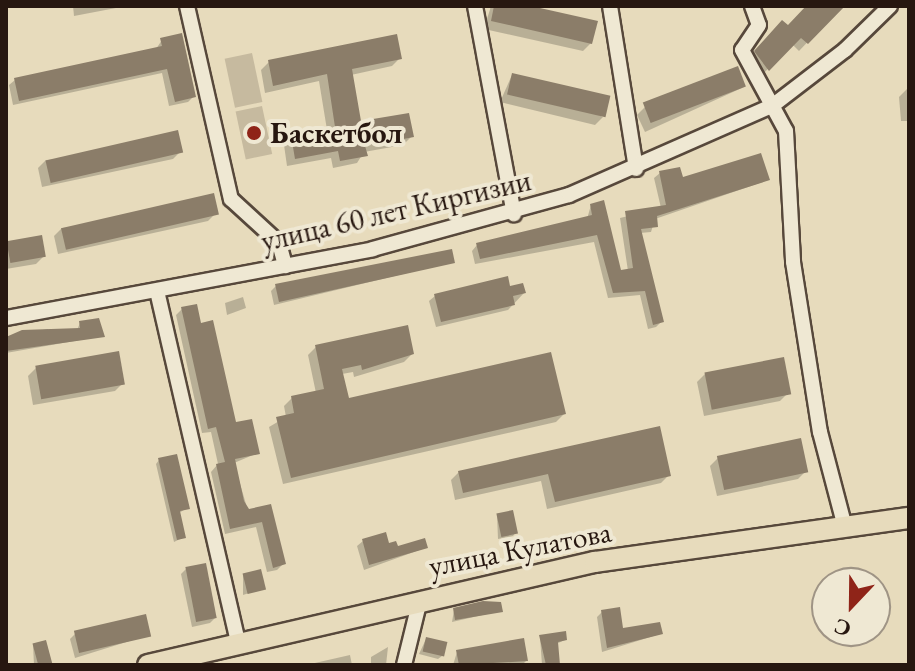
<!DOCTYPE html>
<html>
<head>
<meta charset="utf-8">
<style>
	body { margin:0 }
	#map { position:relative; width:915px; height:671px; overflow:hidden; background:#e7dbbc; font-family:"EB Garamond",serif }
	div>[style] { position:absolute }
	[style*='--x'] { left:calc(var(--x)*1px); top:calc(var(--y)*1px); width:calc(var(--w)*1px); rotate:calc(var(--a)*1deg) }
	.green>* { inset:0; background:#c6ba9f; transform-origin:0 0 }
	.shadow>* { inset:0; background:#0003 }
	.building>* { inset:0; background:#8b7d69; transform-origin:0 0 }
	.roads { filter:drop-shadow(2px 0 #57483b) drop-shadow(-2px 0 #57483b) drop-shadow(0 2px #57483b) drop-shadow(0 -2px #57483b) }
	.minor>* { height:14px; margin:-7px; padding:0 7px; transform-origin:7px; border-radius:7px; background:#efe8d3 }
	.highway>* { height:20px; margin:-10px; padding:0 10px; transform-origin:10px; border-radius:10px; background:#e7dbbc }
	.dots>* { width:22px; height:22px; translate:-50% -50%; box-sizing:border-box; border:4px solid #efe8d3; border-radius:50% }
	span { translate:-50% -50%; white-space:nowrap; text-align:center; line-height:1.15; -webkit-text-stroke:8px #efe8d3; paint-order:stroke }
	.poi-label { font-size:30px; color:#271710; font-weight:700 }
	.left { translate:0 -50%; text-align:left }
	.street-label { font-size:30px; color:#271710 }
	.frame { position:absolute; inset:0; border:8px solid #271710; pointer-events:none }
	.north { position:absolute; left:811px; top:567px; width:80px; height:80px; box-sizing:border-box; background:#efe8d3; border:2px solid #9f9485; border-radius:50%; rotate:202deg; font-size:22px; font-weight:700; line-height:32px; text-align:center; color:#271710 }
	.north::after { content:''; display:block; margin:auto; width:28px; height:36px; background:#8f2418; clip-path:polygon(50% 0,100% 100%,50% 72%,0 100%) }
</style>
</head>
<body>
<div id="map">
	<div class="green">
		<div style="left:252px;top:53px;width:50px;height:28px;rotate:78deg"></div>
		<div style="left:262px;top:106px;width:49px;height:27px;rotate:78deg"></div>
	</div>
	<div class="shadow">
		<div style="clip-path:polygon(73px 6px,116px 6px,116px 8px,74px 16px)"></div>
		<div style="clip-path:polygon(491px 6px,522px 6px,591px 43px,583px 51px,484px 29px)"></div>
		<div style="clip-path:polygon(809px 6px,842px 6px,799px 51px,792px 44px,760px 77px,747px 60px,774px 30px,788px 28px)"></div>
		<div style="clip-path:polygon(162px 40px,194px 96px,188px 102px,169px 106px,162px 73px,13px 105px,9px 85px,15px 80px,156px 49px)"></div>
		<div style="clip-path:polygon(400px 58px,392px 66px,351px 75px,359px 123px,411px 137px,403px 145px,364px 152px,357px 163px,333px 168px,331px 158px,287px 166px,284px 145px,292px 137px,327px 130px,319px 81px,265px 93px,261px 70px,269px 62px)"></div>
		<div style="clip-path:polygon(512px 75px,603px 117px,595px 125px,500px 102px)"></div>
		<div style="clip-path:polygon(744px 87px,645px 132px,637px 115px,645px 107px)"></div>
		<div style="clip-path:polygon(907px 89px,909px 121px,901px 121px,899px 97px)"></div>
		<div style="clip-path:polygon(181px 151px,173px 159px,42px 187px,38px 168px,46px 160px)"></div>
		<div style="clip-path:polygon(660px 173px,681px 180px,768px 180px,655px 219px,651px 232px,640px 233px,662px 321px,656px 327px,648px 329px,640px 295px,608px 298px,594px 242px,475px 264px,472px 251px,477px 245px,587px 219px,591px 205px,619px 273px,628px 271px,620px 218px,661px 208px,654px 178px)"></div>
		<div style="clip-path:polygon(216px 213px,208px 221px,58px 254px,54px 236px,62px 228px)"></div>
		<div style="clip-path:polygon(6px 243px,44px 256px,36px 264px,6px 269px)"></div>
		<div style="clip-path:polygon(453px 262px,274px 305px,271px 291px,276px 286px)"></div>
		<div style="clip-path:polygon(509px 288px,524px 293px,508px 310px,436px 327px,429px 301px,435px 296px)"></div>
		<div style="clip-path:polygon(243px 297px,246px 308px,227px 315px,225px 303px)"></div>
		<div style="clip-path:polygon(182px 309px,235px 425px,258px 453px,234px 463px,248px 511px,270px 506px,283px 564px,277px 570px,267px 572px,256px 527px,225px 534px,211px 472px,218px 464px,211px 432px,202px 433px,176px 315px)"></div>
		<div style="clip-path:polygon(80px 323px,103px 336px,6px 353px,6px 337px,48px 329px,49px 334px,77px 330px)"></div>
		<div style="clip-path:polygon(316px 347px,412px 354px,404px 362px,354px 377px,353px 372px,342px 374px,348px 400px,564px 414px,556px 422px,283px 484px,269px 427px,286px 417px,284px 406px,292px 398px,316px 393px,308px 355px)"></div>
		<div style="clip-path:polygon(36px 368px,123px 383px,115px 391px,33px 405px,28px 376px)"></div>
		<div style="clip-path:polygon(705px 374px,788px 393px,780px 401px,704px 416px,697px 382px)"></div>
		<div style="clip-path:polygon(718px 458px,806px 471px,798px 479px,717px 496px,710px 466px)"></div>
		<div style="clip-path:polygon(159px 460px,187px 508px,179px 513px,184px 537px,174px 542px,156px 464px)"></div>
		<div style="clip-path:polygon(459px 472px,669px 475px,661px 483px,547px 509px,541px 481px,455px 500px,451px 480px)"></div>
		<div style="clip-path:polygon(497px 515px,516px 532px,513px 536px,498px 539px)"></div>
		<div style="clip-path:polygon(363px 541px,396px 548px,425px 548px,364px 570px,357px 546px)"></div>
		<div style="clip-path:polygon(186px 569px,215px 618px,210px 623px,192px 627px,181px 574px)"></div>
		<div style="clip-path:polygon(243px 575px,264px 588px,243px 595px)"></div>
		<div style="clip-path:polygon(454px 610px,500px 611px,452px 622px)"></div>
		<div style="clip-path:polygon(602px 612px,621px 630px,660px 634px,602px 652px,597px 617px)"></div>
		<div style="clip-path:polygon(75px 634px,149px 635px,75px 658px,70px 639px)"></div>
		<div style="clip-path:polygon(540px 637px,565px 640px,556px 644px,558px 665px,542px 665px)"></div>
		<div style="clip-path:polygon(426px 639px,442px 656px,438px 659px,419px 654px)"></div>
		<div style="clip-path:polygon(33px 645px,50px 662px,47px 665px,34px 665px)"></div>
		<div style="clip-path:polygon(388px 647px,386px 665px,371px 665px,371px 657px)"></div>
		<div style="clip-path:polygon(457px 652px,526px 661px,522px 665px,453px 665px)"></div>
		<div style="clip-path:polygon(350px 655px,352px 665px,306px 665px)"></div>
	</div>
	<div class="building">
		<div style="clip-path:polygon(494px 6px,531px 6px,598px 21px,592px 44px,491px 21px)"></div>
		<div style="clip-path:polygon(806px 6px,845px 6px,808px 44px,801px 38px,769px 71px,754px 51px,782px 20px,788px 25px)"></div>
		<div style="clip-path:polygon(182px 33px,196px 97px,175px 102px,167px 69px,19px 101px,14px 78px,162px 46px,160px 38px)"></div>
		<div style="clip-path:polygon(397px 34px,402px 59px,352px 69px,361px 121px,409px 113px,414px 137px,365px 146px,368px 156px,340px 161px,338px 151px,295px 159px,291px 135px,335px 127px,327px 74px,273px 86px,268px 60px)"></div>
		<div style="left:738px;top:66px;width:22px;height:102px;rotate:69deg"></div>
		<div style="left:512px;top:73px;width:101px;height:22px;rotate:13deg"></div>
		<div style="left:178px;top:130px;width:23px;height:136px;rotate:77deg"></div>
		<div style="clip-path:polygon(761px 153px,770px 180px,657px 216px,658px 227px,641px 229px,664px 322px,653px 325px,645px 291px,613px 293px,597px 235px,480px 259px,476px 243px,592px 215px,590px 204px,604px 200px,621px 270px,633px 268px,625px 211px,666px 205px,659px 171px,680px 167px,683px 177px)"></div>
		<div style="left:214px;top:193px;width:22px;height:157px;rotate:77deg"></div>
		<div style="left:42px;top:235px;width:22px;height:36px;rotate:80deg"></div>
		<div style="clip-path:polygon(452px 249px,455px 263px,279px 302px,275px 284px)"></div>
		<div style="clip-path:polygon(508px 276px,510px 286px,523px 283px,526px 293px,513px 296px,515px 305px,441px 322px,434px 294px)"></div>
		<div style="clip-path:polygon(197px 304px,201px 323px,213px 320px,236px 422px,252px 419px,260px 454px,235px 459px,244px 501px,249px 509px,271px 504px,286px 564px,273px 568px,262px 522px,230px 529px,216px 464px,225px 462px,216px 427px,208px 429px,181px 307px)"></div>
		<div style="clip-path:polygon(99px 318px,105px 337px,6px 351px,6px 337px,22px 330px,80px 328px,79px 321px)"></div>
		<div style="clip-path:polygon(408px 325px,414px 354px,362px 370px,361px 365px,342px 369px,349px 398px,551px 352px,566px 414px,291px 478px,276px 417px,294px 413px,291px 396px,324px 389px,315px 345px)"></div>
		<div style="left:119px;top:351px;width:34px;height:85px;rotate:80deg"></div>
		<div style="left:784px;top:357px;width:38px;height:81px;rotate:79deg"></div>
		<div style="clip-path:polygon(660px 426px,671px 476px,555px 502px,548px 474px,463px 493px,458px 471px)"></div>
		<div style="left:801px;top:438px;width:35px;height:86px;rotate:78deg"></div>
		<div style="clip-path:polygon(177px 454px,190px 509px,180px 511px,186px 538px,177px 540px,158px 458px)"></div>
		<div style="left:513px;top:510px;width:24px;height:17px;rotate:78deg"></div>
		<div style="clip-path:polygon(386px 532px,389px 543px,396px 541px,398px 546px,425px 538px,428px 548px,369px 565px,362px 539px)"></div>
		<div style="left:206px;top:563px;width:56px;height:21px;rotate:79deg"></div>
		<div style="left:261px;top:569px;width:21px;height:19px;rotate:76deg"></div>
		<div style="clip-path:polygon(483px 601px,501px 602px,503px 612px,455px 620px,453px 608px)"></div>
		<div style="clip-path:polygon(620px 607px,623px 628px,660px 622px,663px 634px,607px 648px,601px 610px)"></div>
		<div style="left:146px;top:614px;width:23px;height:74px;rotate:77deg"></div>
		<div style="clip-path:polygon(566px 631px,567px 640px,558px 642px,560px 665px,546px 665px,539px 635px)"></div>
		<div style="left:426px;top:637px;width:22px;height:15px;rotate:13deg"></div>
		<div style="clip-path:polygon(524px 638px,528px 661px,459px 665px,456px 650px)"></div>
		<div style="left:46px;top:640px;width:24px;height:14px;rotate:75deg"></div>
	</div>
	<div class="roads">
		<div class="minor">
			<div style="--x:187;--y:6;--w:198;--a:77.2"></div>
			<div style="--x:231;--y:199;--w:65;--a:42.5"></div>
			<div style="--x:279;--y:243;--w:24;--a:75"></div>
			<div style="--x:475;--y:6;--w:212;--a:79.4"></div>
			<div style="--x:610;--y:6;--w:165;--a:80.9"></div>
			<div style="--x:752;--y:6;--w:20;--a:70"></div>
			<div style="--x:759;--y:25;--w:30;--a:124"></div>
			<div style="--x:742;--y:50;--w:92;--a:61.5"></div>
			<div style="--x:786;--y:131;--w:131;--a:86.9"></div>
			<div style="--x:793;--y:262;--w:172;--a:81"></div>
			<div style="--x:820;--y:432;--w:98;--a:75.3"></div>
			<div style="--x:157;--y:291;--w:361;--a:77"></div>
			<div style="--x:6;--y:318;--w:373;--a:-10.6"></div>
			<div style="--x:373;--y:249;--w:203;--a:-15.4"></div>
			<div style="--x:569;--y:195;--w:222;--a:-23.7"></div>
			<div style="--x:772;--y:106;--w:92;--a:-37.5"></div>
			<div style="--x:845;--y:50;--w:63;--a:-44.4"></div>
			<div style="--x:404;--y:665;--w:67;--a:-76.2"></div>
		</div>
		<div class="highway">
			<div style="--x:148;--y:665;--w:459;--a:-13"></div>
			<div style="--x:595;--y:562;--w:317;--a:-8"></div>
		</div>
	</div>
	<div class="dots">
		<div style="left:254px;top:133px;background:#8f2418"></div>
	</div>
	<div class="poi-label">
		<span class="left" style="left:270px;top:133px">Баскетбол</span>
	</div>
	<div class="street-label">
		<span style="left:396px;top:211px;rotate:-13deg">улица 60 лет Киргизии</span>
		<span style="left:520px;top:549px;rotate:-11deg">улица Кулатова</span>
	</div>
	<div class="frame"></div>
	<div class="north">С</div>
</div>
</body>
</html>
